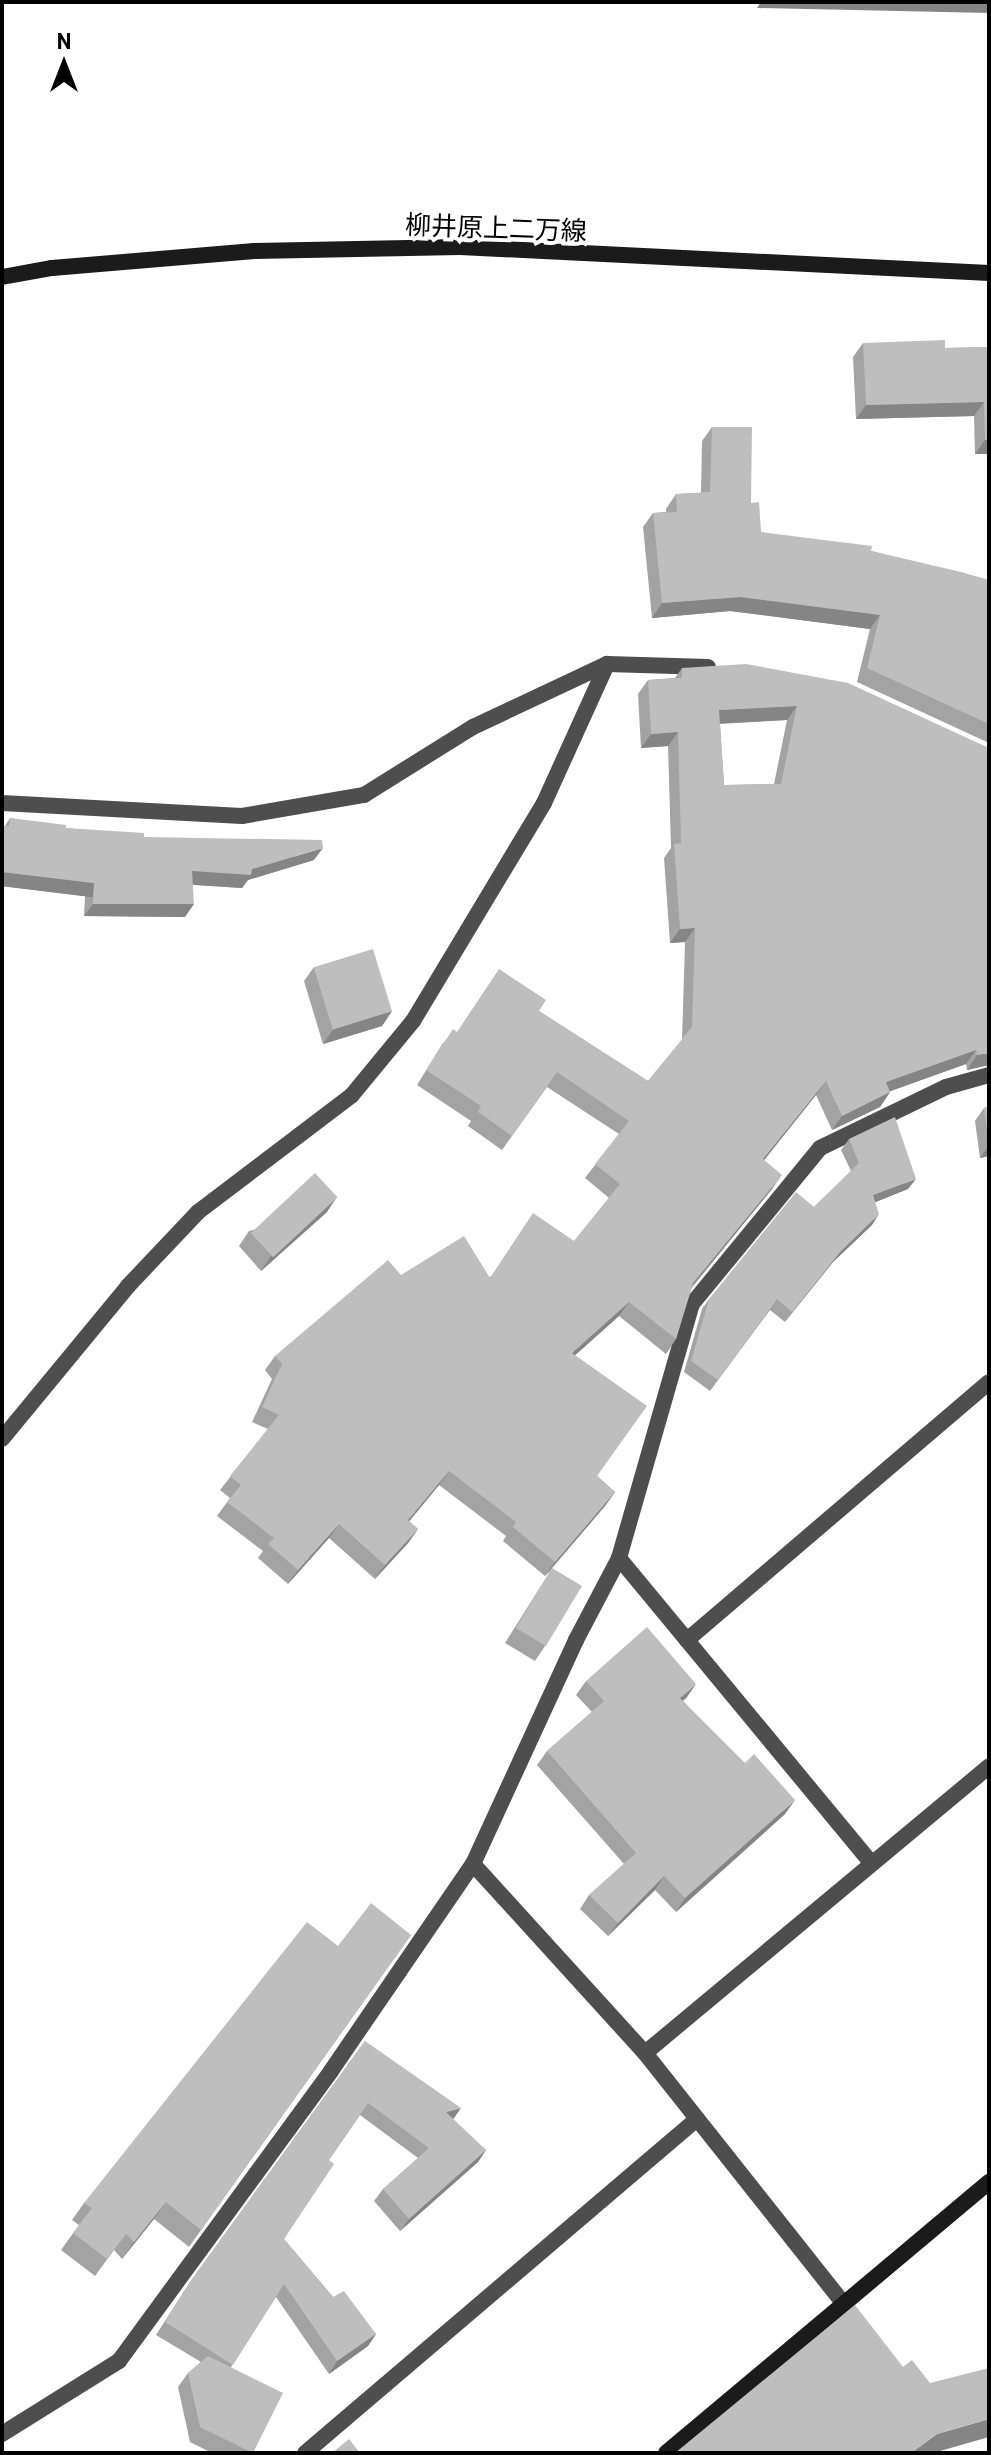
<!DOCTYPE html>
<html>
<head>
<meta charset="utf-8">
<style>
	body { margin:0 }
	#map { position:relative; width:991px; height:2455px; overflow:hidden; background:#fff; font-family:Barlow,"Noto Sans JP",sans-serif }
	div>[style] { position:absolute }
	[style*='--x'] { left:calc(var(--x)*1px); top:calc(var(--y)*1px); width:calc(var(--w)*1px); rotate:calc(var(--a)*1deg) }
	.street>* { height:16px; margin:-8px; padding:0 8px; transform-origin:8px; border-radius:8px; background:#4e4e4e }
	.secondary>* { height:16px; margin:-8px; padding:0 8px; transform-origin:8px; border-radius:8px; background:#1b1b1b }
	.wall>* { inset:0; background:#a3a3a3 }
	.shaded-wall>* { inset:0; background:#858585; transform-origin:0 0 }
	.building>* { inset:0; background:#bebebe; transform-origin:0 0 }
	span { translate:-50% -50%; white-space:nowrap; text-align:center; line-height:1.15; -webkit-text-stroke:8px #fff; paint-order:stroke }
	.street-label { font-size:26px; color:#000 }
	.frame { position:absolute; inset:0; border:4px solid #000; pointer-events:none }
	.north { position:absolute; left:24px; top:24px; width:80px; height:80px; -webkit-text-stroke:6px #fff; paint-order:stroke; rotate:0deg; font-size:22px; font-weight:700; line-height:32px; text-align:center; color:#000 }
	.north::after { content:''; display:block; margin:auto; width:28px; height:36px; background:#000; clip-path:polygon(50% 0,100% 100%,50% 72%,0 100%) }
</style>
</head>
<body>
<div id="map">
	<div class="street">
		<div style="--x:2;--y:803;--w:240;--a:3.1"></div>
		<div style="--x:242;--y:816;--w:124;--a:-9.8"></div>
		<div style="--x:364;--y:795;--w:128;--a:-32"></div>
		<div style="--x:473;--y:727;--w:148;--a:-25.2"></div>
		<div style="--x:607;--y:664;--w:101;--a:1.7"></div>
		<div style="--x:2;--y:1439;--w:198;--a:-50.5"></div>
		<div style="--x:128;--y:1286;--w:102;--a:-46.6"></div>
		<div style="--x:198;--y:1212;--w:193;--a:-37.2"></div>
		<div style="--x:352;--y:1095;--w:96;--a:-50.5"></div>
		<div style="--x:413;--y:1021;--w:254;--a:-59"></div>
		<div style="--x:544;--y:803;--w:153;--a:-65.6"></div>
		<div style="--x:619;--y:1558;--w:396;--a:50.4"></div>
		<div style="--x:687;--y:1640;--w:397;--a:-40.5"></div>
		<div style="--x:473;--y:1864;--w:256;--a:47.7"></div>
		<div style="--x:645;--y:2053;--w:320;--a:51.6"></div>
		<div style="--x:645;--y:2053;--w:448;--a:-39.8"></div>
		<div style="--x:2;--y:2434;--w:138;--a:-32"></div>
		<div style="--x:119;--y:2361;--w:359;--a:-53.8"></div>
		<div style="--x:331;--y:2071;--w:251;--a:-55.6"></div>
		<div style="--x:473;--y:1864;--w:247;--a:-65.3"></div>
		<div style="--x:576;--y:1640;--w:93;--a:-62.3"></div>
		<div style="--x:619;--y:1558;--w:264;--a:-74"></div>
		<div style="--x:692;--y:1304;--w:202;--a:-50.6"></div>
		<div style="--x:820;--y:1148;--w:140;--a:-25.8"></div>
		<div style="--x:946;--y:1087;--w:45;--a:-15.6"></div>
		<div style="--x:305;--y:2453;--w:515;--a:-40.43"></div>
	</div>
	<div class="secondary">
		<div style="--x:2;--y:277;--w:51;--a:-10.2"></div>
		<div style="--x:52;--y:268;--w:203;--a:-4.8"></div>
		<div style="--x:254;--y:251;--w:206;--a:-1.1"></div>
		<div style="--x:460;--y:247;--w:530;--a:2.81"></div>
		<div style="--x:666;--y:2453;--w:422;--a:-40"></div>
	</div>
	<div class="wall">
		<div style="clip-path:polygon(863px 343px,945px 348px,989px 347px,989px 454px,975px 454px,974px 416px,856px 419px,853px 357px)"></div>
		<div style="clip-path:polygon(712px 427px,751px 503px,761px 532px,871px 551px,989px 580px,989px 743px,857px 682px,870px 629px,730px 611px,652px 618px,643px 527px,653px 513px,666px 512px,666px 509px,676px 494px,701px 493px,702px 441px)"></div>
		<div style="clip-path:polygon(evenodd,682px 668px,848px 683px,989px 1065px,967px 1070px,966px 1064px,890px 1091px,890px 1092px,880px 1107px,832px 1130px,816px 1095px,764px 1160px,772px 1189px,692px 1287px,676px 1339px,666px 1354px,619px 1316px,575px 1355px,597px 1476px,615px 1492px,605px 1506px,552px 1568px,545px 1646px,535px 1661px,505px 1643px,551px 1570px,545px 1576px,503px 1541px,506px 1536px,439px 1485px,409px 1521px,418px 1529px,408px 1543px,375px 1579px,329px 1538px,288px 1584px,258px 1558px,263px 1551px,217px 1516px,230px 1498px,220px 1490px,268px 1429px,252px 1422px,272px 1379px,265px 1370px,275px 1356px,401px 1275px,490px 1277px,574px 1241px,609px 1198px,585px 1178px,619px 1134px,547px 1087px,502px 1150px,468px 1126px,471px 1121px,417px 1085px,443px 1043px,457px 1032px,539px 1011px,648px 1081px,682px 1040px,685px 942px,670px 943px,664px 858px,671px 848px,668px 746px,641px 748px,638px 694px,648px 680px,675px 678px,682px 668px,787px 720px,774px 784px,724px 785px,720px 724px,787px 720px)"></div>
		<div style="clip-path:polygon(10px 818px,66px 828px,144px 837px,314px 860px,248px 880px,242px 888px,193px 885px,185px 917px,84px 916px,85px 896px,2px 886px,5px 826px)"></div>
		<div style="clip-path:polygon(314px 967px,392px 1011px,382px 1026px,323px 1044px,304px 981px)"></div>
		<div style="clip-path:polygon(989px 1106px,989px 1156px,980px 1158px,975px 1121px,984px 1108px)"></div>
		<div style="clip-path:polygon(849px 1139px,908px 1189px,875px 1202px,872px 1225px,833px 1262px,785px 1322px,770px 1310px,710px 1391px,684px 1372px,702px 1309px,709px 1299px,814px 1207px,851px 1171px,841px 1150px)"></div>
		<div style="clip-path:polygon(327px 1212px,261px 1271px,239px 1246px,249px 1231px)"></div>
		<div style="clip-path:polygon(586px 1681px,687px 1697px,683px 1701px,785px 1814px,676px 1912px,655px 1890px,608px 1936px,580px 1909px,589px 1895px,624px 1864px,537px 1765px,547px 1751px,592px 1712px,576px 1695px)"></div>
		<div style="clip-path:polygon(411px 1935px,189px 2247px,154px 2219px,122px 2259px,114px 2250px,95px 2276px,61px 2250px,79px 2225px,72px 2220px,84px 2203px,338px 1946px)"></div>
		<div style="clip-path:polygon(365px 2041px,486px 2150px,478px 2162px,400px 2231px,374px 2201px,383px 2189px,418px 2158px,360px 2115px,329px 2160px,284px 2239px,333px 2297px,376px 2334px,368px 2346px,329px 2374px,276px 2297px,231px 2367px,253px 2453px,212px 2453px,190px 2442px,178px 2387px,188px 2373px,201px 2362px,156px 2335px,190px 2282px)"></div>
	</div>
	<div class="shaded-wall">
		<div style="clip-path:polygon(761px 2px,989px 2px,989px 13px,757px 8px)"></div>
		<div style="clip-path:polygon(984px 402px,974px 416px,856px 419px,866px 405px)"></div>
		<div style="clip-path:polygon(985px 440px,989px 440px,989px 454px,975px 454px)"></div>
		<div style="clip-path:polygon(740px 597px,880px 615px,870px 629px,730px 611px,652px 618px,662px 603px)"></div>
		<div style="clip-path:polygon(797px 706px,787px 720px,709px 724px,719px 710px)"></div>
		<div style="clip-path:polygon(678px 732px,668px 746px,641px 748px,651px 734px)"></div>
		<div style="clip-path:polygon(323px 848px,314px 860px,248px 880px,242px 888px,183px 884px,192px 871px,252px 869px)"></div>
		<div style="left:2px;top:872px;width:93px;height:14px;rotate:7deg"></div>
		<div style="clip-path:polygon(93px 904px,194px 904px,185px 917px,84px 916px)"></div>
		<div style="clip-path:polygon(695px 928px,685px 942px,670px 943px,680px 929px)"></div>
		<div style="clip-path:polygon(392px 1011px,382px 1026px,323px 1044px,333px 1030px)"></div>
		<div style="clip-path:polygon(976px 1050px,966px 1064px,877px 1096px,886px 1082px)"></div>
		<div style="clip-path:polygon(989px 1053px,989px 1065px,967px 1070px,977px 1055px)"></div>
		<div style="clip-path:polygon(826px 1081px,816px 1095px,753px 1174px,763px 1159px)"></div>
		<div style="clip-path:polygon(890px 1092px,880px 1107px,832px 1130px,842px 1116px)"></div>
		<div style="clip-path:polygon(989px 1145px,989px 1156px,980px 1158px)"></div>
		<div style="clip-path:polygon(782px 1175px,772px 1189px,683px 1298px,693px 1283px)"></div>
		<div style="clip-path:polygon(916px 1179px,908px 1189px,866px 1206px,873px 1195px)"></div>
		<div style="clip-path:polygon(337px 1197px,327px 1212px,261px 1271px,271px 1256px)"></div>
		<div style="clip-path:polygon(879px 1214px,872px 1225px,833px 1262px,785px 1322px,840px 1252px)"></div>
		<div style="clip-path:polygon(629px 1302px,619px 1316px,562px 1367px,572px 1353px)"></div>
		<div style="clip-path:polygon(449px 1471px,439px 1485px,398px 1535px,408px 1520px)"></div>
		<div style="clip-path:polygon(615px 1492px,605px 1506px,545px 1576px,555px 1562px)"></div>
		<div style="clip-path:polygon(339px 1524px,329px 1538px,288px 1584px,298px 1570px)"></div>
		<div style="clip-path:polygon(418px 1529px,408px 1543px,375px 1579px,385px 1565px)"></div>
		<div style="clip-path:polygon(696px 1684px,687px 1697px,670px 1712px,680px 1698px)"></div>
		<div style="clip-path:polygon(795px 1800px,785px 1814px,676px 1912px,685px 1898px)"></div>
		<div style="clip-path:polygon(664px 1876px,655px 1890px,608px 1936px,618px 1923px)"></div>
		<div style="clip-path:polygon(461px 2108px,452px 2121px,446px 2112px)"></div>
		<div style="clip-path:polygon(486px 2150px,478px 2162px,400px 2231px,409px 2219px)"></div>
		<div style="clip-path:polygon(166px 2202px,154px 2219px,122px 2259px,134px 2242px)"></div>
		<div style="clip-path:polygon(376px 2334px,368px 2346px,329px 2374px,337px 2361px)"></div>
		<div style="clip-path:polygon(989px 2419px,989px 2437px,933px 2453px,911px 2453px,937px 2434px)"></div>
	</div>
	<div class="building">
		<div style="clip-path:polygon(945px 340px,945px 348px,989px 347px,989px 440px,985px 440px,984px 402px,866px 405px,863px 343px)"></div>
		<div style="clip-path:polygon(712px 427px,752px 427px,751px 503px,759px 502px,761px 532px,872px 546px,871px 551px,961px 572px,989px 580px,989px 724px,867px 668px,880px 615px,740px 597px,662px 603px,653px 513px,677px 512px,676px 494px,710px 492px)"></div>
		<div style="clip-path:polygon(evenodd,746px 664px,848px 683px,989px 748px,989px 1053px,977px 1055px,976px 1050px,886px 1082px,890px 1092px,842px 1116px,826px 1081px,763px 1159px,782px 1175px,693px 1283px,676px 1339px,629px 1302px,572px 1353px,647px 1406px,597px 1476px,615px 1492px,555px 1562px,513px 1527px,516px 1522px,449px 1471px,408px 1520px,418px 1529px,385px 1565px,339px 1524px,298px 1570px,268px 1544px,274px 1538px,227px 1502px,241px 1485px,230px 1476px,279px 1415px,262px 1407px,282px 1364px,275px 1356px,388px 1260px,401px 1275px,464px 1236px,490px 1278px,533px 1213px,574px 1241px,620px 1184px,595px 1164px,629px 1121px,557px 1072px,512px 1136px,478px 1112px,481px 1106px,426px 1070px,453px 1029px,457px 1032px,499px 969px,546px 1000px,539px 1011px,648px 1081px,692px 1027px,695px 928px,680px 929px,674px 844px,681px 843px,678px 732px,651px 734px,648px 680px,682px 678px,682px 668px,746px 664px,797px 706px,781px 784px,724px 785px,719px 710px,797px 706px)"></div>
		<div style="clip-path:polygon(10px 818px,66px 825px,66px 828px,144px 833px,144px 837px,322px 840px,323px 848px,252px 869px,251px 875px,192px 871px,194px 904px,93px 904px,94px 883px,2px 872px,2px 895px,2px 826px,9px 826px)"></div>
		<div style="left:373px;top:949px;width:65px;height:62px;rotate:73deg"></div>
		<div style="clip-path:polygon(989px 1106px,989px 1144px,984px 1108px)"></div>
		<div style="clip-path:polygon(895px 1117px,916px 1179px,873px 1195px,879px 1214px,840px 1252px,792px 1312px,777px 1299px,718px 1380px,691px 1361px,709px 1299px,796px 1192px,814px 1207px,859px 1163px,849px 1139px)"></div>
		<div style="left:315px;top:1173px;width:33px;height:88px;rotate:47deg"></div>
		<div style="left:552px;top:1568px;width:35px;height:70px;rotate:31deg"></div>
		<div style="clip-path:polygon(647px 1627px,696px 1684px,680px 1698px,745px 1763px,754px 1754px,795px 1800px,685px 1898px,664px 1876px,618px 1923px,589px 1895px,636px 1853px,547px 1751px,604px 1701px,586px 1681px)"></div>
		<div style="clip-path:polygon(371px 1903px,411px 1935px,201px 2230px,166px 2202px,134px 2242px,126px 2234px,107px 2259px,73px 2233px,92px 2208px,84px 2203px,307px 1922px,338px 1946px)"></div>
		<div style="clip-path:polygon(365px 2041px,461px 2108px,446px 2112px,486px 2150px,409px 2219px,383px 2189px,429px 2148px,368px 2103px,329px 2160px,334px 2164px,284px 2239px,333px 2297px,344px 2291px,376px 2334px,337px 2361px,284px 2284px,233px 2365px,165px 2322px,190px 2282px)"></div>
		<div style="clip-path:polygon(855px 2305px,903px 2367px,912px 2360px,930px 2383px,989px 2368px,989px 2419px,937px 2434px,911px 2453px,675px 2453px)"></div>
		<div style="clip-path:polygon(208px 2356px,283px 2393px,253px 2453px,200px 2427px,188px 2373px)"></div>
		<div style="clip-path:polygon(349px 2439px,360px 2453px,332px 2453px)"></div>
	</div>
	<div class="street-label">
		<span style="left:496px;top:227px;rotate:2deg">柳井原上二万線</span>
	</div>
	<div class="frame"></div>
	<div class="north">N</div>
</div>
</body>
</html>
